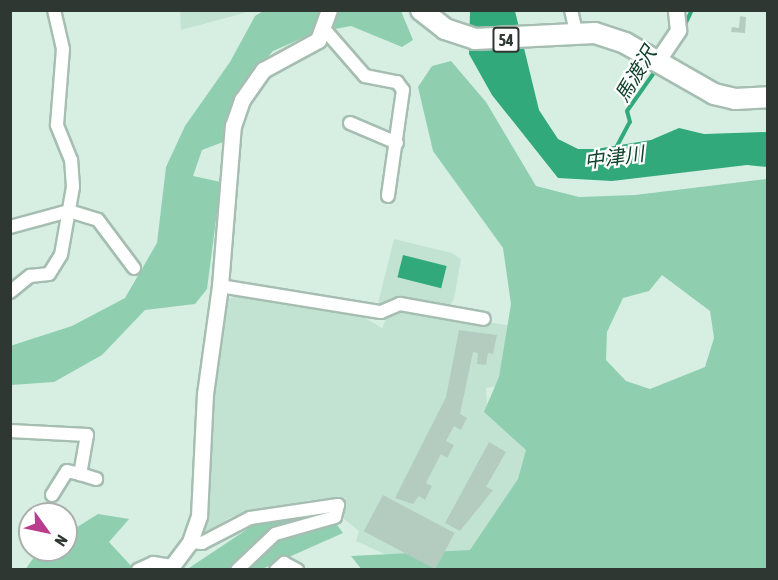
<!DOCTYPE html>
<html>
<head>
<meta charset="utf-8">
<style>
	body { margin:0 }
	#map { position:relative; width:778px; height:580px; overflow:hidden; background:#d6efe2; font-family:"Asap Condensed","Noto Sans JP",sans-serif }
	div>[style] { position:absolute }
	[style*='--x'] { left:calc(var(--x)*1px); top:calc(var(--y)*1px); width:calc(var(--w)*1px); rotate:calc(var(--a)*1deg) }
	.built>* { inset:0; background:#c3e3d2 }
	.green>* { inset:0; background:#8fcfb0 }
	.water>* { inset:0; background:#32a97b; transform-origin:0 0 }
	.stream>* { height:4px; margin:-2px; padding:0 2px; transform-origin:2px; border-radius:2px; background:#32a97b }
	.building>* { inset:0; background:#b4ccbf; transform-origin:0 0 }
	.roads { filter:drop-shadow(2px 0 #a6beb2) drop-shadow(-2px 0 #a6beb2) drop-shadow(0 2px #a6beb2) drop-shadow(0 -2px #a6beb2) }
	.minor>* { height:12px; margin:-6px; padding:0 6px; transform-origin:6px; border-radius:6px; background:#fff }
	.tertiary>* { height:15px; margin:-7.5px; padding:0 7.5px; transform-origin:7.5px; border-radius:7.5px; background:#fff }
	.primary>* { height:20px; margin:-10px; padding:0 10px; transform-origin:10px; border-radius:10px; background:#fff }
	span { translate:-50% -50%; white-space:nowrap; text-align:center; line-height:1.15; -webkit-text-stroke:4.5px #fff; paint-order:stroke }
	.shield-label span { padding:2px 4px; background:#fff; border:2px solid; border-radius:4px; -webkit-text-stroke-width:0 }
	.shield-label { font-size:16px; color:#2e3732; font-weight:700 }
	.water-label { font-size:20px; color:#10412d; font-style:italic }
	.frame { position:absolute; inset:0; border:12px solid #2e3732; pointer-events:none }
	.north { position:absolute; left:18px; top:502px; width:60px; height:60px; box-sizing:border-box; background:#fff; border:2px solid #abafad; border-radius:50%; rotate:123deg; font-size:16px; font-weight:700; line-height:24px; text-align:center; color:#2e3732 }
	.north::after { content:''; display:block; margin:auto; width:21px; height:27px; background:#ba3d8d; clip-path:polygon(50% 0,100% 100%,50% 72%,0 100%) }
</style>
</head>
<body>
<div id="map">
	<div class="built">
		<div style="clip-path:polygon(248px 11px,248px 12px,181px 30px,180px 11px)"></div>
		<div style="clip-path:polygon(394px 239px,452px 253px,461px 259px,454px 299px,448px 308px,399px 301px,377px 307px)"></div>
		<div style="clip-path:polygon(248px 294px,355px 312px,382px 328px,389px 312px,397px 310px,508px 325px,502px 385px,486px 388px,487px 403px,531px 438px,532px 446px,490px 548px,417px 569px,356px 541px,359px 531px,344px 519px,345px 498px,311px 500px,231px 517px,201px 537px,222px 310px,230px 298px)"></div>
	</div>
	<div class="green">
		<div style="clip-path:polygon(265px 10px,401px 11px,413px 40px,402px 47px,351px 26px,314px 33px,273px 51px,234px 96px,223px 142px,202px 150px,193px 176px,221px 182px,207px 289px,195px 304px,145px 310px,102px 355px,54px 382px,11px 385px,10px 346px,72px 326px,125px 298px,157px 243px,166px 167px,185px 126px,230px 62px,255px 16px)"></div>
		<div style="clip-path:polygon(evenodd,451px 61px,486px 102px,536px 186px,579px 197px,635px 195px,767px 179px,767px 569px,362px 570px,351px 556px,470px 550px,518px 479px,526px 450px,484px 412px,499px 377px,511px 304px,503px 248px,433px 151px,418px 87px,432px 66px,451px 61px,662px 275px,710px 311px,714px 338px,705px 367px,650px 389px,626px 381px,606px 360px,607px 332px,623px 298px,649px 291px,662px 275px)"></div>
		<div style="clip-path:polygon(326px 510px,343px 533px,262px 569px,186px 570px,252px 526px)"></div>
		<div style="clip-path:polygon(98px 514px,129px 519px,109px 542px,134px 569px,25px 570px,39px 550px,66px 550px,66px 534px)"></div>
	</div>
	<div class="water">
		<div style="clip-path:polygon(470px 11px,515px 11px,539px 110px,558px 139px,578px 149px,596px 149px,651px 140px,679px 128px,704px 134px,767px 132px,767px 167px,747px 165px,612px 181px,558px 178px,492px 95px,469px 54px)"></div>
		<div style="left:403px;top:255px;width:45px;height:23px;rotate:14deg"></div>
	</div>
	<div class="stream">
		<div style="--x:683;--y:29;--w:21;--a:-65"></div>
		<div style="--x:617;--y:146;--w:27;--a:-62"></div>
		<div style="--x:630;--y:122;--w:11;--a:-105"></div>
		<div style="--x:627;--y:111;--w:54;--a:-54.8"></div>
	</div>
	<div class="building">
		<div style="clip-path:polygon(740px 16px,746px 17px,745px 33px,731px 32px,732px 27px,739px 28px)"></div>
		<div style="clip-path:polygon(459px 330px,497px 335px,493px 354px,488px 353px,486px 365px,477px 364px,478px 353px,473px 352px,460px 414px,467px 418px,461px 430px,454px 426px,446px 441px,454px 445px,447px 458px,441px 454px,426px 483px,432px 486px,425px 500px,419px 496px,413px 504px,395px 498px,446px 397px)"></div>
		<div style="clip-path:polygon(489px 442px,506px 452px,486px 487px,493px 490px,460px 531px,445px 523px)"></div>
		<div style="left:383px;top:495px;width:81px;height:41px;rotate:28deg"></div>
	</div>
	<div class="roads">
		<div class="minor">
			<div style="--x:571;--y:10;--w:22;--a:77"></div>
			<div style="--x:325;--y:30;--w:61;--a:49"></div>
			<div style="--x:365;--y:76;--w:33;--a:11"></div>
			<div style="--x:397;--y:82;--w:10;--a:53"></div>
			<div style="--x:403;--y:90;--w:107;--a:98.1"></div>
			<div style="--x:350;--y:123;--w:51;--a:23.1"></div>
			<div style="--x:10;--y:227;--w:61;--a:-15.2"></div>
			<div style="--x:69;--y:211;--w:30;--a:17"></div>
			<div style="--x:98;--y:220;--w:60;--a:53.1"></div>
			<div style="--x:220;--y:286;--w:163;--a:9.2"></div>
			<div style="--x:381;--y:312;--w:21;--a:-23"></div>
			<div style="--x:400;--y:304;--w:85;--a:10.1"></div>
			<div style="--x:10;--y:292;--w:26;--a:-39"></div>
			<div style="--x:30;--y:276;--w:19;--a:-6"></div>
			<div style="--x:49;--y:274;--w:22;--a:-58"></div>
			<div style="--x:61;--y:255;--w:69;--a:-80"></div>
			<div style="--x:73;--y:187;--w:27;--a:-94"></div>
			<div style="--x:71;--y:160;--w:38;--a:-112"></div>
			<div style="--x:57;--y:125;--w:76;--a:-85.5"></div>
			<div style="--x:63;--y:49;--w:40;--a:-103"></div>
			<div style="--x:10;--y:431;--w:77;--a:3"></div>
			<div style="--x:87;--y:435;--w:40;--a:100"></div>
			<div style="--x:80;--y:474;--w:17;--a:17"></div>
			<div style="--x:52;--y:495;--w:28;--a:-58"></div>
			<div style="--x:67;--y:471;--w:13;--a:13"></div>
			<div style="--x:190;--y:542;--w:12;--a:5"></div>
			<div style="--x:202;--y:543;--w:54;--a:-27.5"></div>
			<div style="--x:250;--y:518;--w:89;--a:-8.4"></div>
			<div style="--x:338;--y:505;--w:12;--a:104"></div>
			<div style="--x:335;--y:517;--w:62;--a:164.2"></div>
			<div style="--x:275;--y:534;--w:52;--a:136.5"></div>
			<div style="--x:138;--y:570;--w:17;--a:-25"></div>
			<div style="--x:153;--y:563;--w:19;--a:9"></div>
			<div style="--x:276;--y:570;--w:11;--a:-41"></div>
			<div style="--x:284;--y:563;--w:15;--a:28"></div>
		</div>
		<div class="tertiary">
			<div style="--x:656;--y:63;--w:40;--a:-56"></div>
			<div style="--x:678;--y:30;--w:20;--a:-96"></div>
			<div style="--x:169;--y:570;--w:35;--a:-53"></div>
			<div style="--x:190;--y:542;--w:28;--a:-71"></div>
			<div style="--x:199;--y:516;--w:122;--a:-87.2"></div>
			<div style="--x:205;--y:394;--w:109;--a:-82.1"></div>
			<div style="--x:220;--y:286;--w:161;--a:-85.4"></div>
			<div style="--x:233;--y:126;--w:28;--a:-71"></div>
			<div style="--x:242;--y:100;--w:37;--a:-55"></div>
			<div style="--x:263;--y:70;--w:63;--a:-28.6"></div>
			<div style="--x:318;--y:40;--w:32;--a:-70"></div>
		</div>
		<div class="primary">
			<div style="--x:421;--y:10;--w:31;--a:38"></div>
			<div style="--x:445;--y:29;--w:32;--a:18"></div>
			<div style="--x:475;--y:39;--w:120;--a:-2.9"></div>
			<div style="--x:595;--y:33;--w:32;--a:18"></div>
			<div style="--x:625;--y:43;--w:103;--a:29.8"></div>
			<div style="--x:714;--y:94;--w:22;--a:13"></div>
			<div style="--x:735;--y:99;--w:33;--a:-3"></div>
		</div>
	</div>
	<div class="shield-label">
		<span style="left:506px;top:40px">54</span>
	</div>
	<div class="water-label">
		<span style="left:635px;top:74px;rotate:-59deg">馬渡沢</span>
		<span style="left:614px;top:157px;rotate:-8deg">中津川</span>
	</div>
	<div class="frame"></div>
	<div class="north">N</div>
</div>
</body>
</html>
